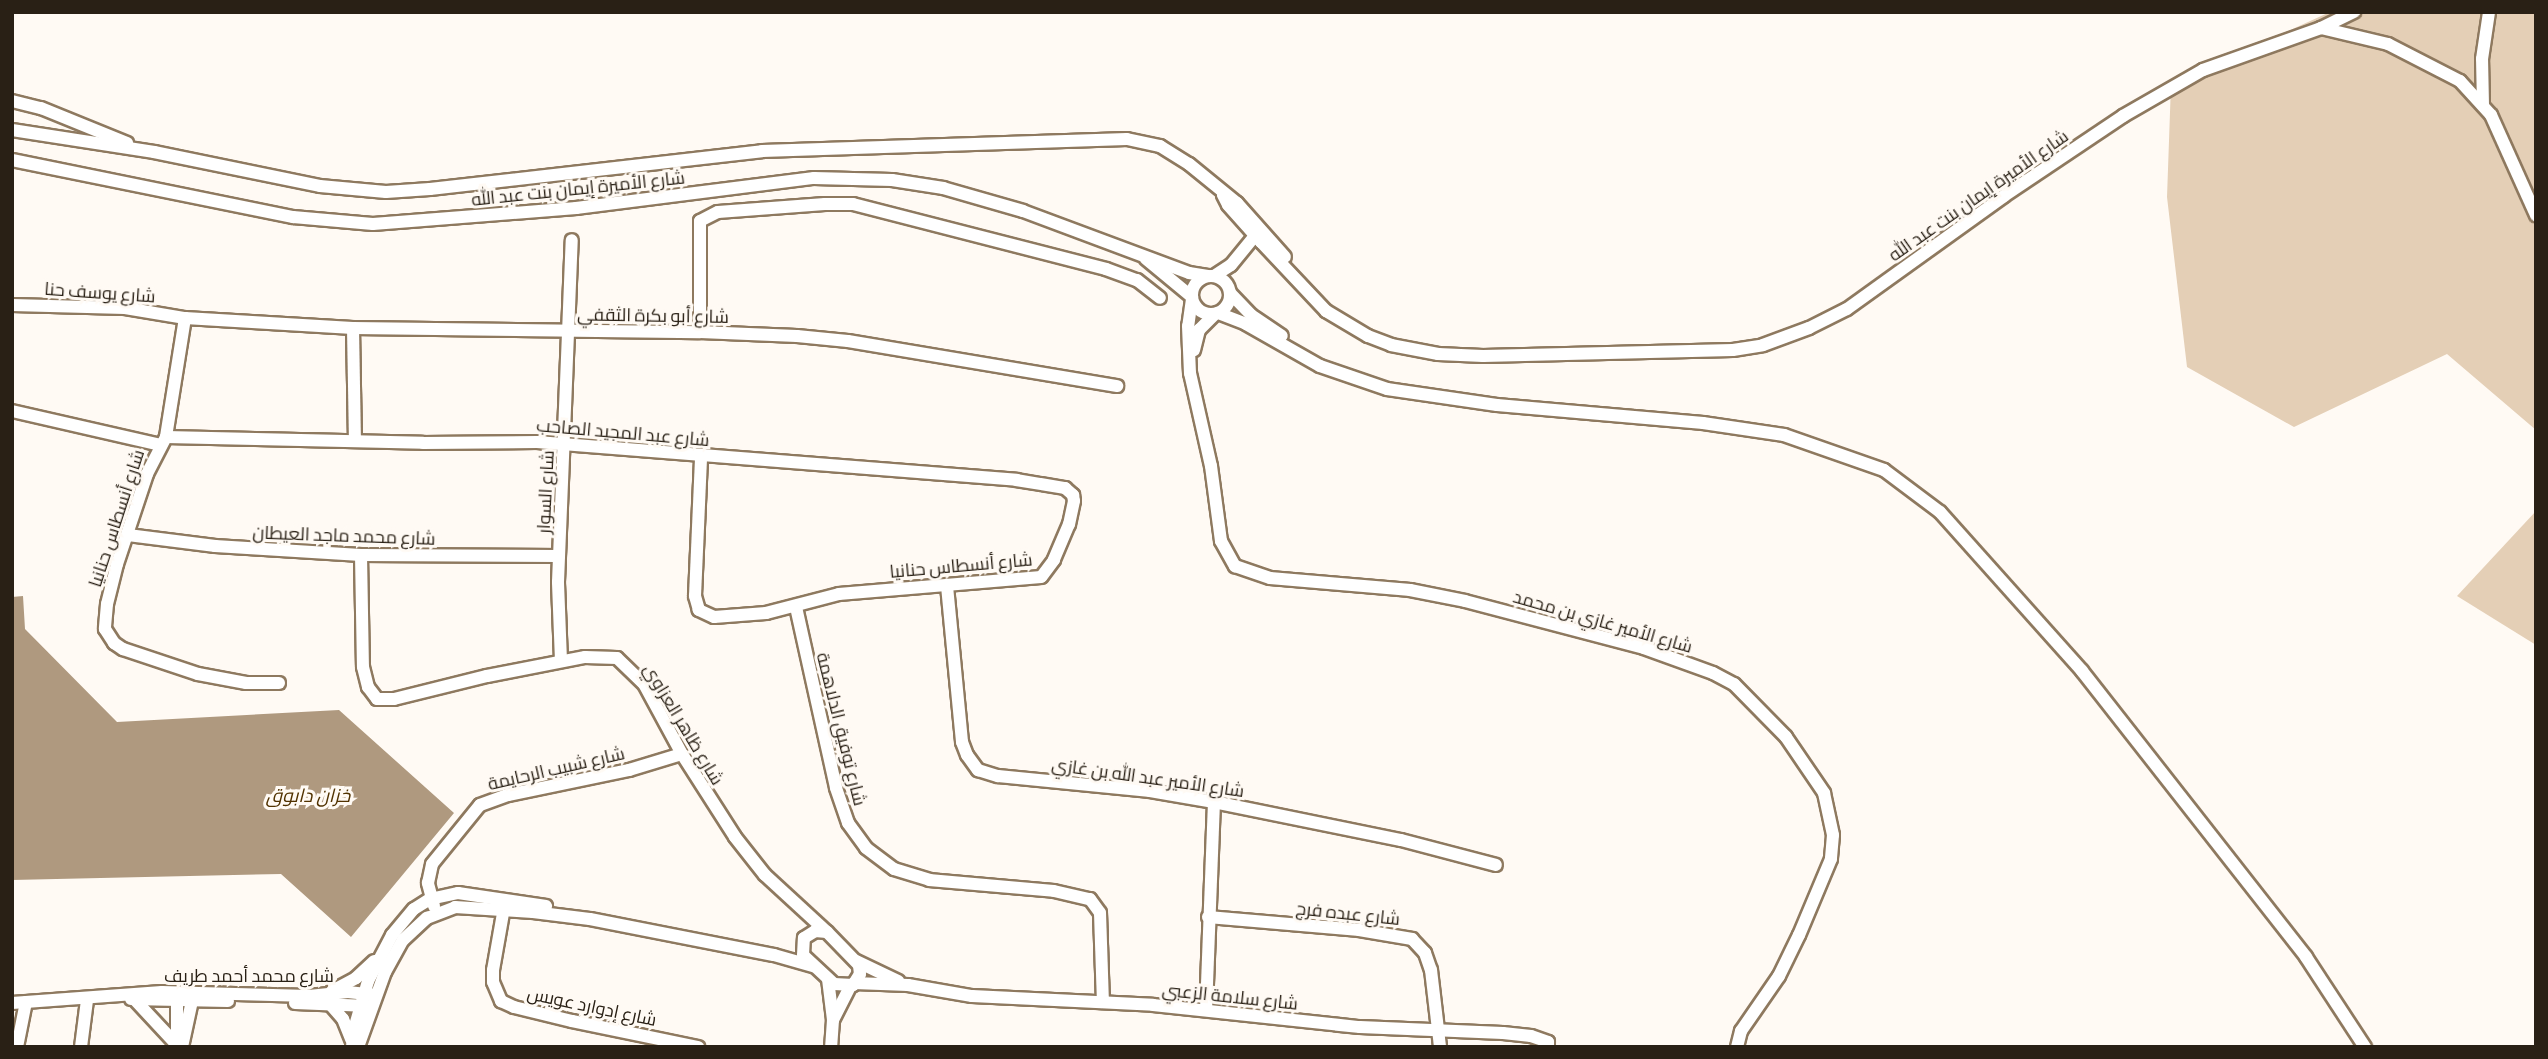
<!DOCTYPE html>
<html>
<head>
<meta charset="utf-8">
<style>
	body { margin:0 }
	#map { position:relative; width:2548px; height:1059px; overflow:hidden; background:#fffaf4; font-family:Commissioner,Cairo,sans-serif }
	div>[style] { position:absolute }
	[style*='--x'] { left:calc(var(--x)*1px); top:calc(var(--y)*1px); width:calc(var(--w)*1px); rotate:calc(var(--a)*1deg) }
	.green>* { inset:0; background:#e4cfb6 }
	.water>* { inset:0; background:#af997f }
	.roads { filter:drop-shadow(2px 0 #8e795f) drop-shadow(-2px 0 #8e795f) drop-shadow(0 2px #8e795f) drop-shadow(0 -2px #8e795f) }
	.minor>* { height:12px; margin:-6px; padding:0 6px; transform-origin:6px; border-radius:6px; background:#fff }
	.minor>.ring { margin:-6px; padding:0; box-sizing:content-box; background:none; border:12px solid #fff; border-radius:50% }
	span { translate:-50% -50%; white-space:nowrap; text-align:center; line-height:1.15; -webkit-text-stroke:6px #fffaf4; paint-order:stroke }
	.street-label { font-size:18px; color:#292015 }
	.water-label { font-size:19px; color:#513200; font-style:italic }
	.frame { position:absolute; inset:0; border:14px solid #292015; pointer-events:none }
</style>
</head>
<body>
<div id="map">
	<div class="green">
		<div style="clip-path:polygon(2330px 12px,2536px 12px,2536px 430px,2447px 354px,2294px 427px,2187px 367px,2167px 197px,2171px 84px)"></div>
		<div style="clip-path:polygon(2536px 511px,2536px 645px,2457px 596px)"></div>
	</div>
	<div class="water">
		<div style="clip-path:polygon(23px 596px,25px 629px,117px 722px,339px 710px,454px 813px,351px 937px,281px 874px,12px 880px,12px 597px)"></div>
	</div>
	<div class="roads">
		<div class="minor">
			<div style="--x:2321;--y:28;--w:37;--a:-26"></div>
			<div style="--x:12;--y:101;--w:30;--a:14"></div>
			<div style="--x:41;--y:108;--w:93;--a:22.1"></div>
			<div style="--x:2483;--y:105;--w:46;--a:-91.2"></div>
			<div style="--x:2482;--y:59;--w:48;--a:-81.5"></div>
			<div style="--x:12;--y:130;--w:144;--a:8.8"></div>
			<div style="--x:154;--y:152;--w:169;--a:11.6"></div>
			<div style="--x:320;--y:186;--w:66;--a:5.2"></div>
			<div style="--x:386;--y:192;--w:44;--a:-3.9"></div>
			<div style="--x:430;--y:189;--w:334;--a:-6.5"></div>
			<div style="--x:762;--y:151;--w:365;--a:-1.9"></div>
			<div style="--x:1127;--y:139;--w:34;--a:12"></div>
			<div style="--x:1160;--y:146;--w:34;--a:32"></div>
			<div style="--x:1189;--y:164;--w:62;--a:39.1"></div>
			<div style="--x:1237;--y:203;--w:72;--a:48.4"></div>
			<div style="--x:12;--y:160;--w:287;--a:11.5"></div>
			<div style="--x:293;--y:217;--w:80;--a:5"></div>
			<div style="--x:373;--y:224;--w:204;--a:-4.5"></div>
			<div style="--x:576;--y:208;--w:240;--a:-7.2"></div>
			<div style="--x:814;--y:178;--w:78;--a:1.5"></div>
			<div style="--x:892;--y:180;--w:52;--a:8.9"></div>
			<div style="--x:943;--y:188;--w:83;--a:16"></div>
			<div style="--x:1023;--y:211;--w:177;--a:20.5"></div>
			<div style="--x:1189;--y:273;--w:19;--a:9"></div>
			<div style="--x:1223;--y:195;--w:11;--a:63"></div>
			<div style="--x:1228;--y:205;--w:50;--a:48.3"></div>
			<div style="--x:1261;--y:242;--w:95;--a:46.7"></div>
			<div style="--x:1326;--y:311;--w:49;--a:30.8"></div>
			<div style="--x:1368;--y:336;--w:25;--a:21"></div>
			<div style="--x:1391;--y:345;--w:48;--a:10.8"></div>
			<div style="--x:1438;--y:354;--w:45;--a:2.5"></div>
			<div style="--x:1483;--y:356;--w:250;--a:-1.4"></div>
			<div style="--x:1733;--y:350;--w:30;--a:-9"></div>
			<div style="--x:1763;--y:345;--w:49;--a:-20.3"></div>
			<div style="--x:1809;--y:328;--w:42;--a:-26.6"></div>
			<div style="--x:1847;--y:309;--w:193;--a:-35.7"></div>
			<div style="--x:2004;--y:196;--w:143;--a:-33.9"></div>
			<div style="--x:2123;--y:116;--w:92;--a:-29.9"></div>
			<div style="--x:2203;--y:70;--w:125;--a:-19.6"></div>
			<div style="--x:2321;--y:28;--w:69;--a:13.4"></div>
			<div style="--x:2388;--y:44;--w:81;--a:27.2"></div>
			<div style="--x:2460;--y:81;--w:46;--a:47.6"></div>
			<div style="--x:2491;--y:115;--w:110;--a:65.8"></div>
			<div style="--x:1146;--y:259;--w:60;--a:39.6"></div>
			<div class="ring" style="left:1192px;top:276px;width:26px;height:26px"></div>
			<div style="--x:1214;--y:276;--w:20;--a:-33"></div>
			<div style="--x:1231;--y:265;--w:43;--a:-50.7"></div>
			<div style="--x:1230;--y:293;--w:30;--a:46"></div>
			<div style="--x:1251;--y:315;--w:37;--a:34"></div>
			<div style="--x:1192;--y:299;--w:27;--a:98"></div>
			<div style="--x:1188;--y:326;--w:47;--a:87.6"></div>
			<div style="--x:1190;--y:373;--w:95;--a:77.3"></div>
			<div style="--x:1211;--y:466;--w:76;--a:82.4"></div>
			<div style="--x:1221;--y:541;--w:29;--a:61"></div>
			<div style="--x:1235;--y:566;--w:37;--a:19"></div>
			<div style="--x:1270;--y:578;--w:141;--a:4.9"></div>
			<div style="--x:1410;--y:590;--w:56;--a:11.3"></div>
			<div style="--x:1465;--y:601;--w:185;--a:14.7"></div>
			<div style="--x:1644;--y:648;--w:73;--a:19.9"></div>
			<div style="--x:1713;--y:673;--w:24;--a:28"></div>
			<div style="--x:1734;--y:684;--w:74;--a:45.5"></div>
			<div style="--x:1786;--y:737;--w:68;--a:55.8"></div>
			<div style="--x:1824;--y:793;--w:43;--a:77.9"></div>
			<div style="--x:1833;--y:835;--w:24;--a:95"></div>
			<div style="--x:1831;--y:859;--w:82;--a:112.8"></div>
			<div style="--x:1799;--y:935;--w:46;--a:116"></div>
			<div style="--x:1779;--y:976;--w:67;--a:124.6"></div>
			<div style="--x:1741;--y:1031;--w:16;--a:104"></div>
			<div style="--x:12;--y:305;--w:113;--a:1.5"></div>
			<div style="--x:125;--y:308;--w:61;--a:9.5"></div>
			<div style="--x:185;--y:318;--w:168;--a:3.4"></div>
			<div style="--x:353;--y:328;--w:347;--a:0.7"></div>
			<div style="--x:700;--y:332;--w:97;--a:2.4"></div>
			<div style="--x:797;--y:336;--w:51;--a:5.6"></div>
			<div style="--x:848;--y:341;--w:273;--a:9.5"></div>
			<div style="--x:1218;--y:313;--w:30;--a:21"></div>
			<div style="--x:1246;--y:324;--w:85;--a:29.6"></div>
			<div style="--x:1320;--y:366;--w:71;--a:18.9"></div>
			<div style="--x:1387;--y:389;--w:111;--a:8.3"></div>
			<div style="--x:1497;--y:405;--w:207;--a:5"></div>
			<div style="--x:1703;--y:423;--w:82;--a:8.4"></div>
			<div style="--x:1784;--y:435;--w:106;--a:19.3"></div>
			<div style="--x:1884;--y:470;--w:70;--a:36.9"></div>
			<div style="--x:1940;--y:512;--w:213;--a:48.2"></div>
			<div style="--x:2082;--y:671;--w:363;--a:51.9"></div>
			<div style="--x:2306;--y:957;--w:108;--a:56.8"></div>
			<div style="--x:185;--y:318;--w:121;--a:99.1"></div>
			<div style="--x:166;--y:437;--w:42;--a:117.2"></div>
			<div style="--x:147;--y:474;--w:95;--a:108.4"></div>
			<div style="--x:117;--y:564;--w:41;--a:104"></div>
			<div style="--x:107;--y:604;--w:25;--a:95"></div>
			<div style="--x:105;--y:629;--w:17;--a:57"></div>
			<div style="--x:114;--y:643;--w:11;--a:34"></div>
			<div style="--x:123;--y:649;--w:79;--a:18.4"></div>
			<div style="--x:198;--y:674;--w:49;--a:10.6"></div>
			<div style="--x:246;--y:683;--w:33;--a:0"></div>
			<div style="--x:353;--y:328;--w:113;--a:89"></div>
			<div style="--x:700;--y:332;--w:111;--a:-90"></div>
			<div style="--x:700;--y:221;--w:20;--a:-27"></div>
			<div style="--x:718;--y:212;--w:107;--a:-4.3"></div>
			<div style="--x:825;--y:204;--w:28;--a:0"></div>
			<div style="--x:853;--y:204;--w:261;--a:14.4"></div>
			<div style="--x:1106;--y:269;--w:33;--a:20"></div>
			<div style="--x:1137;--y:280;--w:29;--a:38"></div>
			<div style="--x:1194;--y:350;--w:21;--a:-76"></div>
			<div style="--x:1199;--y:330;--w:23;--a:-45"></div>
			<div style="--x:12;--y:411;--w:152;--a:12.9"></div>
			<div style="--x:166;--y:437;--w:257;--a:1.3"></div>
			<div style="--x:423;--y:443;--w:114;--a:-0.5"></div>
			<div style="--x:537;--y:442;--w:481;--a:4.5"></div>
			<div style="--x:1016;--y:480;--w:50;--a:9.3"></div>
			<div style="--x:1065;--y:488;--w:11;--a:41"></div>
			<div style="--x:1073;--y:495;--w:6;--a:81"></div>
			<div style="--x:1074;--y:501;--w:24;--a:102"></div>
			<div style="--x:1069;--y:524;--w:39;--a:113"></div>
			<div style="--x:1054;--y:560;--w:21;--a:127"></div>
			<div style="--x:1041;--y:577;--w:203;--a:175.2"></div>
			<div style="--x:839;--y:594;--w:75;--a:165.4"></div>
			<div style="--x:766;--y:613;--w:52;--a:175.6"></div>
			<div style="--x:714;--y:617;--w:17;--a:-155"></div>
			<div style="--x:699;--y:610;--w:15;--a:-106"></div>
			<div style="--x:695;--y:596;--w:139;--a:-87.5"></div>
			<div style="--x:128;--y:535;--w:88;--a:7.2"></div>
			<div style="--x:215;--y:546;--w:146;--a:3.5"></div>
			<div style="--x:361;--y:555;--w:198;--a:0.3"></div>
			<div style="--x:361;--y:555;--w:112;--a:89"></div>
			<div style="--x:363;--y:667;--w:21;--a:76"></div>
			<div style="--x:368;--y:687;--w:15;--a:53"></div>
			<div style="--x:377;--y:699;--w:17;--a:0"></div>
			<div style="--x:394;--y:699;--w:96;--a:-13.9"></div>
			<div style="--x:487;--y:676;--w:100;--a:-11"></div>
			<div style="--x:585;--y:657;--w:32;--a:2"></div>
			<div style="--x:617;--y:658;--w:37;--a:44"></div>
			<div style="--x:644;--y:684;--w:80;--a:61.5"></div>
			<div style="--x:682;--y:754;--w:98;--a:57.4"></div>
			<div style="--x:735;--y:837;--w:48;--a:51.7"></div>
			<div style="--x:765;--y:875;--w:84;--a:42.6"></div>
			<div style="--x:947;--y:586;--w:157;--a:84.5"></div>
			<div style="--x:962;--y:742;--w:14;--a:69"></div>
			<div style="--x:967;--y:755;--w:19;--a:54"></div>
			<div style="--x:978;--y:770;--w:21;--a:17"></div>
			<div style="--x:998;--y:776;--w:153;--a:5.6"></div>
			<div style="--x:1150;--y:791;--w:65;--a:9.8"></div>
			<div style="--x:1214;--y:802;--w:191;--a:11.5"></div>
			<div style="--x:1401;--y:840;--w:98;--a:14.7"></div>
			<div style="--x:796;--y:607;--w:185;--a:77.5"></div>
			<div style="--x:836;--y:788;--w:37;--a:71"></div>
			<div style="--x:848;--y:823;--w:31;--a:54"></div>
			<div style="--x:866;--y:848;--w:35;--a:37"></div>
			<div style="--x:894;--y:869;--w:37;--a:17"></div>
			<div style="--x:929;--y:880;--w:125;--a:5"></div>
			<div style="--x:1054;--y:891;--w:37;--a:13"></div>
			<div style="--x:1090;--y:899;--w:17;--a:54"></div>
			<div style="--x:1100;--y:913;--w:89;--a:88.1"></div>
			<div style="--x:561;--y:661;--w:79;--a:-92.2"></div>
			<div style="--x:558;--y:582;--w:342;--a:-87.7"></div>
			<div style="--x:505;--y:902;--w:69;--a:100"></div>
			<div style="--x:493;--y:970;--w:12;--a:90"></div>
			<div style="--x:493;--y:982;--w:21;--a:67"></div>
			<div style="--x:501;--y:1001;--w:14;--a:25"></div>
			<div style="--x:514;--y:1007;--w:60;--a:13.6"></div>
			<div style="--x:572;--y:1021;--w:129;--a:11.7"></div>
			<div style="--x:434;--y:906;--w:24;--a:-105"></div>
			<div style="--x:428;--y:883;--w:19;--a:-78"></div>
			<div style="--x:432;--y:864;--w:76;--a:-50.9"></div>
			<div style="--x:480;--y:805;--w:30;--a:-20"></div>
			<div style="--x:508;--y:795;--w:124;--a:-11.7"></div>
			<div style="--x:629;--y:770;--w:55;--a:-16.8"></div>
			<div style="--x:1208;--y:917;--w:152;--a:4.9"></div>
			<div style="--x:1359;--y:930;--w:54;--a:9.6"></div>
			<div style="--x:1412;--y:939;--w:19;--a:47"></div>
			<div style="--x:1425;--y:953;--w:18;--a:71"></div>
			<div style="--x:1431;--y:970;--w:78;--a:83.3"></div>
			<div style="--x:815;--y:931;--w:12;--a:5"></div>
			<div style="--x:827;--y:932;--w:46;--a:45.9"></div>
			<div style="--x:859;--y:965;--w:9;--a:84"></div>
			<div style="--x:860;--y:974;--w:13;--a:122"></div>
			<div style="--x:853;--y:985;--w:19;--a:-177"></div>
			<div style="--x:834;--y:984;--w:42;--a:-136.9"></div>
			<div style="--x:803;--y:955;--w:17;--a:-87"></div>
			<div style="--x:804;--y:938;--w:13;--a:-32"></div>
			<div style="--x:856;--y:961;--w:47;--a:25.5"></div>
			<div style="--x:828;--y:979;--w:41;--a:83"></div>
			<div style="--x:833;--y:1020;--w:27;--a:94"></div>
			<div style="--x:854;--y:983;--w:54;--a:2.1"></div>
			<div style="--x:908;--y:985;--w:65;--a:9.8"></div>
			<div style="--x:972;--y:996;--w:181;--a:2.8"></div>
			<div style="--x:1153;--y:1005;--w:208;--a:6.1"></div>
			<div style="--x:1360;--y:1027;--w:143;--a:2.4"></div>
			<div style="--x:1503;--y:1033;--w:28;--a:6"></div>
			<div style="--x:1531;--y:1036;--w:18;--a:19"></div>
			<div style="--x:1548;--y:1042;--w:5;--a:90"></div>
			<div style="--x:332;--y:991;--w:27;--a:-28"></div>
			<div style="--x:356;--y:978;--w:25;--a:-43"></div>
			<div style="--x:177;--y:997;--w:50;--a:90"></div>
			<div style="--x:131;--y:999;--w:97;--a:1.2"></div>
			<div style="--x:135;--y:1000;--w:62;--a:47"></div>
			<div style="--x:12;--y:1003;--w:150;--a:-4.2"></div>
			<div style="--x:162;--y:992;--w:147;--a:1.6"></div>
			<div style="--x:309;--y:996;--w:39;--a:-6"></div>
			<div style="--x:348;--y:992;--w:28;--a:6"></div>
			<div style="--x:295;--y:1003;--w:73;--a:2.4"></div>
			<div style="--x:330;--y:1004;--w:20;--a:49"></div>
			<div style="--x:343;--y:1019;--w:22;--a:68"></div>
			<div style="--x:1206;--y:1010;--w:208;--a:-87.8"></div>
			<div style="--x:833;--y:1020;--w:38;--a:-63"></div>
			<div style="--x:17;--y:1047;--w:46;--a:-78.7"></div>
			<div style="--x:81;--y:1047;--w:47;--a:-82.7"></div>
			<div style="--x:182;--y:1047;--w:52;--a:-77.8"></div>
			<div style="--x:352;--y:1047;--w:18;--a:-84"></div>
			<div style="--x:354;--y:1029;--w:50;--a:-73.7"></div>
			<div style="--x:368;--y:981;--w:52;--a:-62.4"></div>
			<div style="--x:392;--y:935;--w:34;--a:-50"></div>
			<div style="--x:414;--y:909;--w:19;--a:-32"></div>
			<div style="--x:430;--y:899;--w:29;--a:-12"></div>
			<div style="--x:458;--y:893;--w:89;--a:8.4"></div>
			<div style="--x:358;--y:1047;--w:80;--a:-70.2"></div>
			<div style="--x:385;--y:972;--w:37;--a:-61"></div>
			<div style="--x:403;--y:940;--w:33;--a:-43"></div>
			<div style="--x:427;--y:918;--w:30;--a:-21"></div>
			<div style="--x:455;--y:907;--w:78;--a:3.7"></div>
			<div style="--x:533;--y:912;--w:57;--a:7"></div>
			<div style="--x:590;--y:919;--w:187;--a:11.1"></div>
			<div style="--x:774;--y:955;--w:41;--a:15.8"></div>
		</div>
	</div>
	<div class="street-label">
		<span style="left:578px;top:188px;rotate:-6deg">شارع الأميرة إيمان بنت عبد الله</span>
		<span style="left:1978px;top:195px;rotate:-35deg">شارع الأميرة إيمان بنت عبد الله</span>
		<span style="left:100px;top:292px;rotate:4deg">شارع يوسف حنا</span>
		<span style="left:653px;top:315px;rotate:1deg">شارع أبو بكرة الثقفي</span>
		<span style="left:623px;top:432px;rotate:5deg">شارع عبد المجيد الصاحب</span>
		<span style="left:545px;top:492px;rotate:-87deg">شارع السوار</span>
		<span style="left:116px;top:518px;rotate:-72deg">شارع أنسطاس حنانيا</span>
		<span style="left:344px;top:535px;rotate:2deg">شارع محمد ماجد العيطان</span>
		<span style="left:961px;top:565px;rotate:-5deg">شارع أنسطاس حنانيا</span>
		<span style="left:1603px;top:621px;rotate:16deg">شارع الأمير غازي بن محمد</span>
		<span style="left:684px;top:724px;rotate:59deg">شارع ظاهر العزاوي</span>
		<span style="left:842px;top:729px;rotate:76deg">شارع توفيق الدلاهمة</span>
		<span style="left:556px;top:768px;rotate:-13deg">شارع شبيب الرحايمة</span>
		<span style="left:1148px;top:777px;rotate:8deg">شارع الأمير عبد الله بن غازي</span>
		<span style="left:1348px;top:913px;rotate:6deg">شارع عبده فرج</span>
		<span style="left:249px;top:975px">شارع محمد أحمد طريف</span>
		<span style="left:1230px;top:996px;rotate:6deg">شارع سلامة الزعبي</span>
		<span style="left:592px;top:1006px;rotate:12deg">شارع إدوارد عويس</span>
	</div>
	<div class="water-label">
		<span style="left:308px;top:795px">خزان دابوق</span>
	</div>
	<div class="frame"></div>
</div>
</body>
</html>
